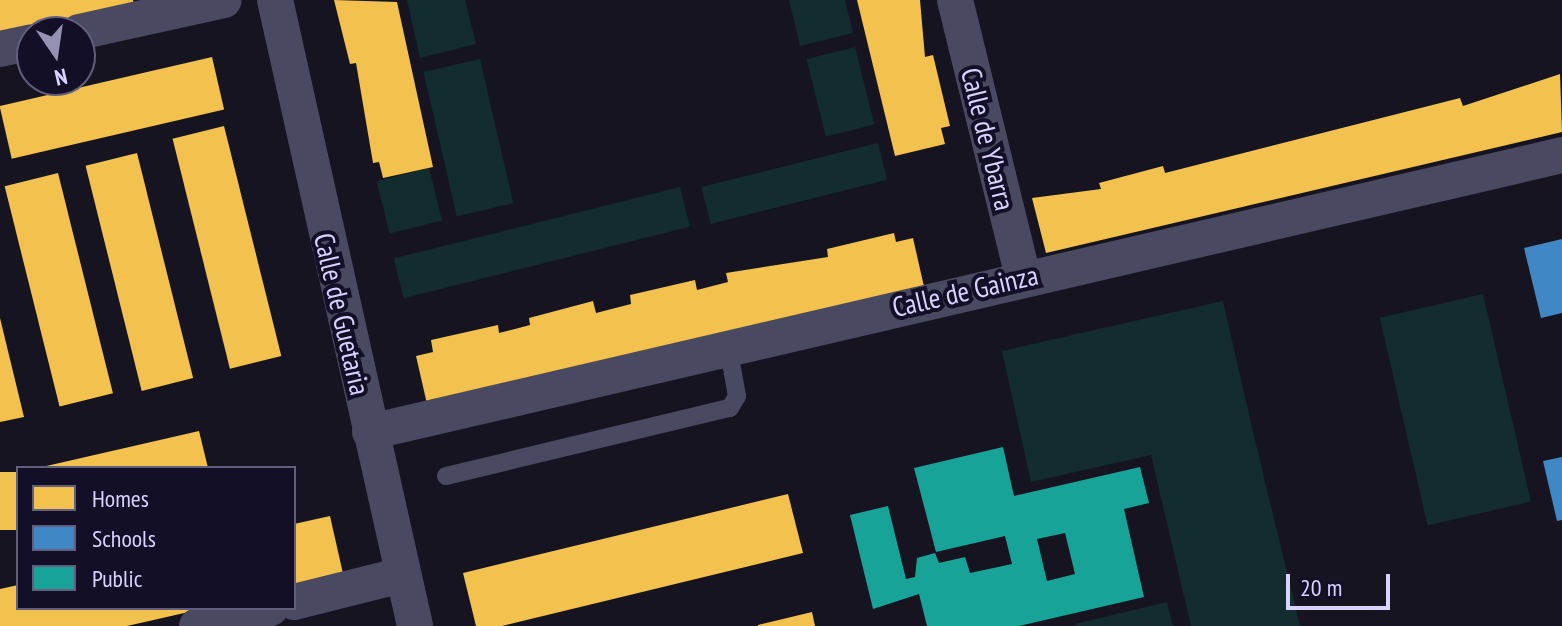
<!DOCTYPE html>
<html>
<head>
<meta charset="utf-8">
<style>
	body { margin:0 }
	#map { position:relative; width:1562px; height:626px; overflow:hidden; background:#161421; font-family:"PT Sans Narrow",sans-serif }
	div>[style] { position:absolute }
	[style*='--x'] { left:calc(var(--x)*1px); top:calc(var(--y)*1px); width:calc(var(--w)*1px); rotate:calc(var(--a)*1deg) }
	.green>* { inset:0; background:#132c2d; transform-origin:0 0 }
	.homes>* { inset:0; background:#f2c14e; transform-origin:0 0 }
	.schools>* { inset:0; background:#3f88c5 }
	.public>* { inset:0; background:#17a398 }
	.lane>* { height:18px; margin:-9px; padding:0 9px; transform-origin:9px; border-radius:9px; background:#4a4962 }
	.street>* { height:36px; margin:-18px; padding:0 18px; transform-origin:18px; border-radius:18px; background:#4a4962 }
	span { translate:-50% -50%; white-space:nowrap; text-align:center; line-height:1.15; -webkit-text-stroke:8px #130f26; paint-order:stroke }
	.street-label { font-size:28px; color:#d9d4ff }
	.legend { position:absolute; left:16px; top:466px; width:280px; height:144px; box-sizing:border-box; background:#130f26; border:2px solid #625e7d; margin:0; padding:10px 14px; list-style:none; font-size:24px; color:#d9d4ff }
	.legend li { display:flex; align-items:center; gap:16px; height:40px }
	.legend b { width:40px; border:2px solid #625e7d }
	.north { position:absolute; left:16px; top:16px; width:80px; height:80px; box-sizing:border-box; background:#130f26; border:2px solid #625e7d; border-radius:50%; rotate:167deg; font-size:22px; font-weight:700; line-height:32px; text-align:center; color:#d9d4ff }
	.north::after { content:''; display:block; margin:auto; width:28px; height:36px; background:#9591b1; clip-path:polygon(50% 0,100% 100%,50% 72%,0 100%) }
	.scale { position:absolute; left:1286px; top:574px; width:104px; height:36px; box-sizing:border-box; border:4px solid #d9d4ff; border-top:0; padding-left:10px; font-size:24px; line-height:28px; white-space:nowrap; color:#d9d4ff; -webkit-text-stroke:6px #130f26; paint-order:stroke }
</style>
</head>
<body>
<div id="map">
	<div class="green">
		<div style="clip-path:polygon(407px 0,465px 0,476px 44px,420px 58px)"></div>
		<div style="clip-path:polygon(789px 0,845px 0,853px 33px,800px 46px)"></div>
		<div style="left:855px;top:47px;width:80px;height:50px;rotate:76deg"></div>
		<div style="left:480px;top:59px;width:148px;height:58px;rotate:77deg"></div>
		<div style="left:878px;top:143px;width:38px;height:182px;rotate:76deg"></div>
		<div style="left:429px;top:168px;width:54px;height:54px;rotate:76deg"></div>
		<div style="left:680px;top:187px;width:41px;height:295px;rotate:76deg"></div>
		<div style="left:1483px;top:294px;width:213px;height:106px;rotate:77deg"></div>
		<div style="clip-path:polygon(1223px 301px,1253px 432px,1300px 626px,1191px 626px,1151px 455px,1031px 482px,1002px 351px)"></div>
		<div style="clip-path:polygon(1167px 602px,1173px 626px,1076px 626px,1075px 624px)"></div>
	</div>
	<div class="homes">
		<div style="clip-path:polygon(0 0,133px 0,135px 9px,0 40px)"></div>
		<div style="clip-path:polygon(334px 0,397px 2px,433px 167px,383px 178px,379px 162px,373px 163px,356px 63px,350px 64px)"></div>
		<div style="clip-path:polygon(857px 0,920px 0,925px 57px,933px 55px,950px 126px,941px 128px,945px 144px,895px 156px)"></div>
		<div style="left:212px;top:57px;width:54px;height:218px;rotate:77deg"></div>
		<div style="clip-path:polygon(1560px 74px,1562px 132px,1046px 253px,1032px 198px,1101px 189px,1099px 183px,1163px 166px,1165px 173px,1460px 98px,1463px 106px)"></div>
		<div style="left:224px;top:126px;width:237px;height:53px;rotate:76deg"></div>
		<div style="left:137px;top:153px;width:232px;height:53px;rotate:76deg"></div>
		<div style="left:58px;top:173px;width:227px;height:55px;rotate:76deg"></div>
		<div style="clip-path:polygon(894px 233px,896px 242px,913px 238px,925px 291px,427px 404px,416px 356px,433px 352px,431px 340px,498px 325px,499px 333px,515px 329px,530px 325px,529px 318px,593px 301px,596px 313px,631px 304px,630px 295px,695px 280px,697px 290px,728px 282px,726px 273px,828px 257px,827px 249px)"></div>
		<div style="clip-path:polygon(0 318px,24px 417px,0 422px)"></div>
		<div style="clip-path:polygon(199px 431px,208px 468px,42px 468px,42px 467px)"></div>
		<div style="left:18px;top:472px;width:58px;height:18px;rotate:90deg"></div>
		<div style="clip-path:polygon(788px 494px,803px 553px,502px 626px,476px 626px,463px 573px)"></div>
		<div style="clip-path:polygon(330px 516px,344px 578px,294px 589px,294px 524px)"></div>
		<div style="clip-path:polygon(18px 585px,18px 608px,202px 609px,127px 626px,0 626px,0 589px)"></div>
		<div style="clip-path:polygon(812px 612px,815px 626px,758px 626px,758px 625px)"></div>
	</div>
	<div class="schools">
		<div style="clip-path:polygon(1562px 239px,1562px 313px,1541px 318px,1524px 248px)"></div>
		<div style="clip-path:polygon(1562px 457px,1562px 520px,1557px 521px,1543px 461px)"></div>
	</div>
	<div class="public">
		<div style="clip-path:polygon(evenodd,1003px 447px,1014px 496px,1140px 467px,1149px 503px,1124px 509px,1144px 597px,1019px 626px,927px 626px,919px 594px,873px 609px,850px 515px,888px 506px,906px 579px,915px 577px,917px 558px,935px 553px,939px 563px,965px 557px,970px 573px,1012px 564px,1005px 536px,936px 552px,914px 468px,1003px 447px,1065px 533px,1075px 574px,1047px 581px,1037px 539px,1065px 533px)"></div>
	</div>
	<div class="lane">
		<div style="--x:446;--y:476;--w:292;--a:-13.5"></div>
		<div style="--x:730;--y:408;--w:14;--a:-60"></div>
		<div style="--x:737;--y:396;--w:51;--a:-100.2"></div>
	</div>
	<div class="street">
		<div style="--x:275;--y:0;--w:641;--a:77.39"></div>
		<div style="--x:955;--y:0;--w:285;--a:76.2"></div>
		<div style="--x:79;--y:32;--w:148;--a:-12.4"></div>
		<div style="--x:0;--y:49;--w:33;--a:-12"></div>
		<div style="--x:370;--y:432;--w:1224;--a:-13.08"></div>
		<div style="--x:294;--y:602;--w:111;--a:-14"></div>
		<div style="--x:197;--y:626;--w:76;--a:-13.7"></div>
	</div>
	<div class="street-label">
		<span style="left:988px;top:139px;rotate:76deg">Calle de Ybarra</span>
		<span style="left:965px;top:291px;rotate:-13deg">Calle de Gainza</span>
		<span style="left:342px;top:314px;rotate:77deg">Calle de Guetaria</span>
	</div>
	<ul class="legend">
	<li><b style="height:22px;background:#f2c14e"></b>Homes</li>
	<li><b style="height:22px;background:#3f88c5"></b>Schools</li>
	<li><b style="height:22px;background:#17a398"></b>Public</li>
	</ul>
	<div class="north">N</div>
	<div class="scale">20 m</div>
</div>
</body>
</html>
